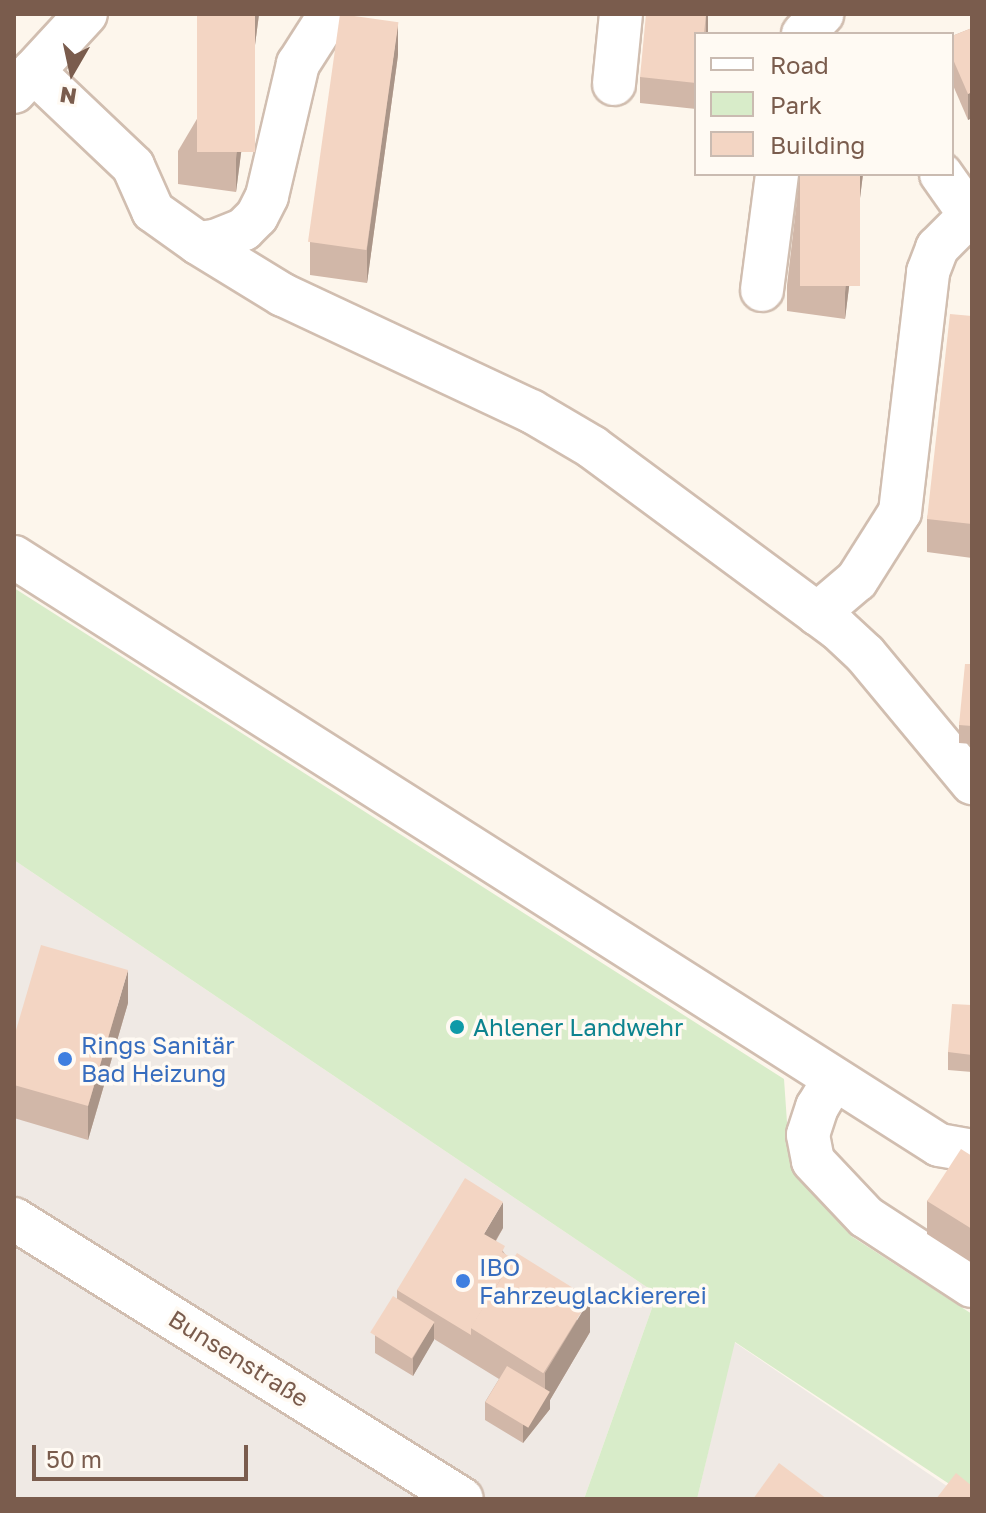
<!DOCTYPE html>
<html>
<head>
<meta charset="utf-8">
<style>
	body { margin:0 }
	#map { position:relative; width:986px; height:1513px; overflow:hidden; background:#fdf6ec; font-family:"Golos Text",sans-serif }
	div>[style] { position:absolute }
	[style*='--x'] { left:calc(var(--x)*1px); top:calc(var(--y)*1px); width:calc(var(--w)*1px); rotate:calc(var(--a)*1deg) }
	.industrial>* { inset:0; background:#efe9e4 }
	.green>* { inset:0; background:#d8ecc9 }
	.roads { filter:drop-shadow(2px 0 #d1beb0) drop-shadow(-2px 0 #d1beb0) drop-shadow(0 2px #d1beb0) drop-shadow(0 -2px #d1beb0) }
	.minor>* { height:42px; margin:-21px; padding:0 21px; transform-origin:21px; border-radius:21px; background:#fff }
	.wall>* { inset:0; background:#d1b7a8 }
	.shaded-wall>* { inset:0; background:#aa9588; transform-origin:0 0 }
	.building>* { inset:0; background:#f3d5c3; transform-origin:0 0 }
	.dots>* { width:22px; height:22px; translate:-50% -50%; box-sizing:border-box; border:4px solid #fffaf3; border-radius:50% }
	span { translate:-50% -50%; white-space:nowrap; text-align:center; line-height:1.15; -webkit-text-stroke:7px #fffaf3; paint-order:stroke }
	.culture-label { font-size:24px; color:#0d838f }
	.left { translate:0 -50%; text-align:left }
	.shop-label { font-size:24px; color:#366cbe }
	.street-label { font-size:24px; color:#7a5c4d }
	.frame { position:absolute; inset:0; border:16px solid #7a5c4d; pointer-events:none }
	.legend { position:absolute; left:694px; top:32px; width:260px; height:144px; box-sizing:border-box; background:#fffaf3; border:2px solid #cabbb1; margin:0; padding:10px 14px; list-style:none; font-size:24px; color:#7a5c4d }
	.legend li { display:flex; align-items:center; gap:16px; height:40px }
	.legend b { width:40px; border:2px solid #cabbb1 }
	.north { position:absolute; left:32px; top:32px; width:80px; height:80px; -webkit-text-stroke:6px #fffaf3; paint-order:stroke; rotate:189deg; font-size:22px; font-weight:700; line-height:32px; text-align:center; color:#7a5c4d }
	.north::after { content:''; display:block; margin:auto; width:28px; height:36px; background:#7a5c4d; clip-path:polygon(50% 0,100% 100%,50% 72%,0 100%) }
	.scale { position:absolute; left:32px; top:1445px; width:216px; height:36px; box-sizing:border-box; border:4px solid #7a5c4d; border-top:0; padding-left:10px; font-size:24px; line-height:28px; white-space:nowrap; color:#7a5c4d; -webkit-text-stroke:6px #fffaf3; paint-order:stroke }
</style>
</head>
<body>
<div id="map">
	<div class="industrial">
		<div style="clip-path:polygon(14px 860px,657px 1294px,584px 1499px,14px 1499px)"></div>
		<div style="clip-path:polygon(734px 1342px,966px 1499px,697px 1499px)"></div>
	</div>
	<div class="green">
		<div style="clip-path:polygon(14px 588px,784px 1079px,789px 1151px,804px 1181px,855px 1227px,851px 1236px,972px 1314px,972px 1499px,735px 1342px,697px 1499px,584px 1499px,657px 1294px,14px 860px)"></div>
	</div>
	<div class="roads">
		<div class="minor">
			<div style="--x:803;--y:34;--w:28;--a:-46"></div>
			<div style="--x:33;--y:71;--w:138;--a:43.5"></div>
			<div style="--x:133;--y:166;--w:49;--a:66"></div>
			<div style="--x:153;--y:211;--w:55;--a:35.4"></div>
			<div style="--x:198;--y:243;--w:17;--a:-7"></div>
			<div style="--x:215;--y:241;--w:31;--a:-22"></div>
			<div style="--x:244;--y:229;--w:18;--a:-45"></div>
			<div style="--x:257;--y:216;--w:22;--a:-63"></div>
			<div style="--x:267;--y:196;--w:136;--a:-76.8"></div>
			<div style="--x:298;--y:64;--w:59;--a:-57.4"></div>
			<div style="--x:614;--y:84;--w:70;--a:-84.3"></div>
			<div style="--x:14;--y:92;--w:106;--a:-47.3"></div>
			<div style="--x:941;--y:174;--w:54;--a:54.8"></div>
			<div style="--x:198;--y:243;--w:100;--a:31.5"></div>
			<div style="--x:283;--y:295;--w:274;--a:25.1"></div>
			<div style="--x:531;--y:411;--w:71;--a:30.5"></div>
			<div style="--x:592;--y:447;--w:305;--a:36.5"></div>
			<div style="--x:837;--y:628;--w:38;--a:43"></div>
			<div style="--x:865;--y:654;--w:168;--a:50.3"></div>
			<div style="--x:762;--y:290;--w:117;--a:-82.6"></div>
			<div style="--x:14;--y:557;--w:1096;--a:32.44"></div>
			<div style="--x:939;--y:1145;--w:34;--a:10"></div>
			<div style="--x:817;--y:614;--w:52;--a:-40.4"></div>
			<div style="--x:857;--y:580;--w:80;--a:-57.7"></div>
			<div style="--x:900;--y:512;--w:242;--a:-83.3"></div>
			<div style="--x:928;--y:272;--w:26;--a:-69"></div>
			<div style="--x:937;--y:248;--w:47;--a:-45"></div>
			<div style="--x:834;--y:1079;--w:33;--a:121"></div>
			<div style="--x:817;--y:1107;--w:29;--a:108"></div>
			<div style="--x:808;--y:1135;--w:26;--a:79"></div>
			<div style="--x:813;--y:1161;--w:77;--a:46.6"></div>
			<div style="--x:866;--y:1217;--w:126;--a:33.1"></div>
			<div style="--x:14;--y:1219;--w:528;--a:32.01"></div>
		</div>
	</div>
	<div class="wall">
		<div style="clip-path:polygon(259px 14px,236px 192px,178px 184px,178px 151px)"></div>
		<div style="clip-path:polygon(708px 14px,706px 34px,696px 34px,696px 109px,640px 103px,640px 77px)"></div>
		<div style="clip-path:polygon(972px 28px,972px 118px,968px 120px,952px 83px,952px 36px)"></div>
		<div style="clip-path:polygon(398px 55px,367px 283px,310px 275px,310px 242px)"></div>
		<div style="clip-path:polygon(800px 174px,863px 174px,845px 319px,787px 311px,787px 285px)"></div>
		<div style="clip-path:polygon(972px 316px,972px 558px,927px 552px,927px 519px)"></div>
		<div style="clip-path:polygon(972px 664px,972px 744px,959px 743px,959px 725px)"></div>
		<div style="clip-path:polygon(128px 1003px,88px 1140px,14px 1118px,14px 1037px)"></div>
		<div style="clip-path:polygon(972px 1005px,972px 1072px,948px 1070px,948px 1052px)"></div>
		<div style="clip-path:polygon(972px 1156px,972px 1263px,927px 1234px,927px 1201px)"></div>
		<div style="clip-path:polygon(503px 1228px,496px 1241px,505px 1254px,590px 1332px,550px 1400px,550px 1409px,523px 1443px,485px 1420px,485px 1402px,499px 1379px,434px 1339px,413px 1376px,375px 1353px,375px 1335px,397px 1298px,397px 1290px)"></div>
	</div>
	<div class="shaded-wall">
		<div style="clip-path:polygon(255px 14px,259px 14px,236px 192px,236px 159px)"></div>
		<div style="left:706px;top:14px;width:2px;height:20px"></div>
		<div style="clip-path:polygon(398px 22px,398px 55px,367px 283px,367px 249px)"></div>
		<div style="clip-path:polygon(972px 92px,972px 118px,968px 120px,968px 94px)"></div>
		<div style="clip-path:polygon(860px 174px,863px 174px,845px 319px,845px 293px)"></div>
		<div style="clip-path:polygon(128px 970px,128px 1003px,88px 1140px,88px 1106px)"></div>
		<div style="clip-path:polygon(503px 1202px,503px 1228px,484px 1260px,484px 1234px)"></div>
		<div style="clip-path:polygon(590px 1299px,590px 1332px,550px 1400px,550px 1409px,523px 1443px,523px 1425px,545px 1397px,545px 1373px)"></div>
		<div style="clip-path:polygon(434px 1322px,434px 1340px,413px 1376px,413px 1358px)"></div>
	</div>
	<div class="building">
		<div style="left:197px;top:14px;width:58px;height:138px"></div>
		<div style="left:340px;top:14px;width:59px;height:230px;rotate:8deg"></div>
		<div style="clip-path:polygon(646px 14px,706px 14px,704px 34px,696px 34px,696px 83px,640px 77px)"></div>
		<div style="clip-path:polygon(972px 28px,972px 92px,968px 94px,952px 57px,952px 36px)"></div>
		<div style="left:800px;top:174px;width:60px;height:112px"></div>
		<div style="clip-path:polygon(950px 314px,972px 316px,972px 524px,927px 519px)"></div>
		<div style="clip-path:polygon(965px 664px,972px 664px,972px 726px,959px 725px)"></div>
		<div style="clip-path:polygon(41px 945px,128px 970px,88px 1106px,14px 1085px,14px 1037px)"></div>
		<div style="clip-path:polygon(952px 1004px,972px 1005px,972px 1055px,948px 1052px)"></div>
		<div style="clip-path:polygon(961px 1149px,972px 1156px,972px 1229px,927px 1201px)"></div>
		<div style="clip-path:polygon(465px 1178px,503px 1202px,484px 1234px,505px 1246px,502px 1252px,513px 1259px,471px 1328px,471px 1335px,397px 1290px)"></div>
		<div style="left:517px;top:1253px;width:86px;height:88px;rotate:32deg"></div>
		<div style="left:393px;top:1296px;width:49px;height:43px;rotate:32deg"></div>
		<div style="left:507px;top:1366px;width:50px;height:42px;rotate:31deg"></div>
		<div style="clip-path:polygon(779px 1463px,827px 1499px,753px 1499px)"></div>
		<div style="clip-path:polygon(956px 1473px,972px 1486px,972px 1499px,936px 1499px)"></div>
	</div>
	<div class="dots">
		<div style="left:457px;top:1027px;background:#0f9aa8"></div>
		<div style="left:65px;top:1059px;background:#3f7fe0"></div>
		<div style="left:463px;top:1281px;background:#3f7fe0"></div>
	</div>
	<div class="culture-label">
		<span class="left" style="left:473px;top:1027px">Ahlener Landwehr</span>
	</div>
	<div class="shop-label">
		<span class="left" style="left:81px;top:1059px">Rings Sanitär<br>Bad Heizung</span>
		<span class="left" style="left:479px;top:1281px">IBO<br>Fahrzeuglackiererei</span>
	</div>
	<div class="street-label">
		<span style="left:239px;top:1358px;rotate:32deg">Bunsenstraße</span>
	</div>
	<div class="frame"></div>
	<ul class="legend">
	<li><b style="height:10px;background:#fff"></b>Road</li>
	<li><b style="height:22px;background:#d8ecc9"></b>Park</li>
	<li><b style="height:22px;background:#f3d5c3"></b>Building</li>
	</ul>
	<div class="north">N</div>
	<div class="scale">50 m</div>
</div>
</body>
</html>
